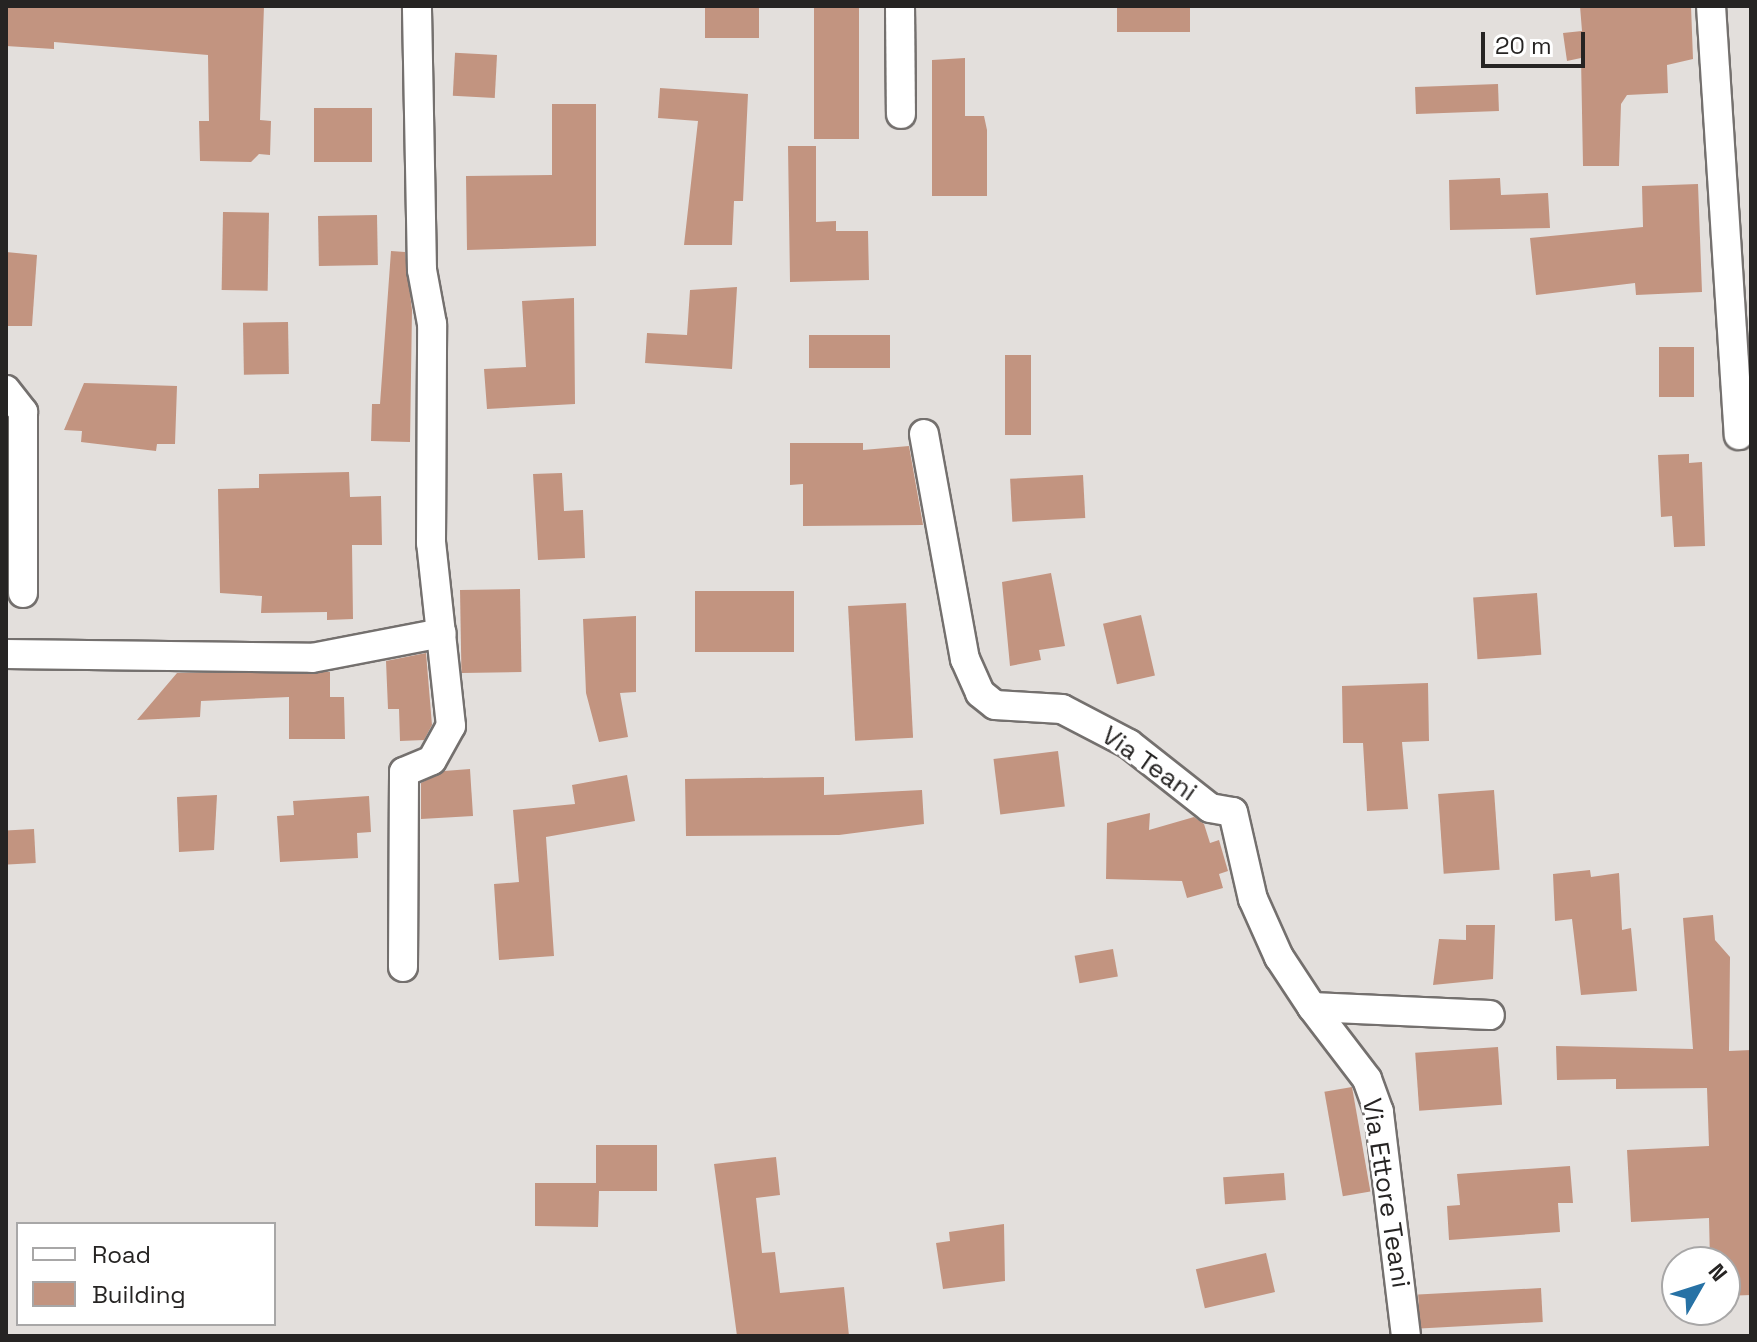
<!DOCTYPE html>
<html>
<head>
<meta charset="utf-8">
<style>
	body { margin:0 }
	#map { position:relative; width:1757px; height:1342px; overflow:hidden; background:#e3dfdc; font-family:"Space Grotesk",sans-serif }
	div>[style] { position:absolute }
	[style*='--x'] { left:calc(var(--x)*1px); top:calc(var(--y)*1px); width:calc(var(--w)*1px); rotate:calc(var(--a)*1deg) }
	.building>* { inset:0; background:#c29480; transform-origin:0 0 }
	.roads { filter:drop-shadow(2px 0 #74706e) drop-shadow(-2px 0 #74706e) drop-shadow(0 2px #74706e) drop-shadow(0 -2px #74706e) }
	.street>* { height:28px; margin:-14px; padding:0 14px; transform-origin:14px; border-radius:14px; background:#fff }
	span { translate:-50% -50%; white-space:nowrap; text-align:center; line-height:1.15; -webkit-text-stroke:6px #fff; paint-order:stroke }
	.street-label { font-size:26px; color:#262423 }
	.frame { position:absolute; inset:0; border:8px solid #262423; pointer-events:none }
	.legend { position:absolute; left:16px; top:1222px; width:260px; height:104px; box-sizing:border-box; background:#fff; border:2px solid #a8a7a7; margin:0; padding:10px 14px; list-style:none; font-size:24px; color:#262423 }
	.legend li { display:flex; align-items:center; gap:16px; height:40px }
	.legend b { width:40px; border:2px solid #a8a7a7 }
	.north { position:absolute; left:1661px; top:1246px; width:80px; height:80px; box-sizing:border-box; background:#fff; border:2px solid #a8a7a7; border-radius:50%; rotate:51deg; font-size:22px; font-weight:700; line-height:32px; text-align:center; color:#262423 }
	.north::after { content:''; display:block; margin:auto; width:28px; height:36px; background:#2772a5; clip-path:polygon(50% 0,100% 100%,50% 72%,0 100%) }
	.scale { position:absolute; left:1481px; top:32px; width:104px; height:36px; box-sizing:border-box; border:4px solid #262423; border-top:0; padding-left:10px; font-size:24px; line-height:28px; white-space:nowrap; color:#262423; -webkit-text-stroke:6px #fff; paint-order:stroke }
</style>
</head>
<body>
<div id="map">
	<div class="building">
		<div style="clip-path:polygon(6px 6px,264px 6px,260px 120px,271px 121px,270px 155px,259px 154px,251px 162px,200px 161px,199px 121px,209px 121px,208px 55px,54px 42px,54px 49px,6px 46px)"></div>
		<div style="left:705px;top:6px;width:54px;height:32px"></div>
		<div style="left:814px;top:6px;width:45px;height:133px"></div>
		<div style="left:1117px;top:6px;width:73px;height:26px"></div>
		<div style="clip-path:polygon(1580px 6px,1691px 6px,1693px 59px,1667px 65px,1668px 93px,1627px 95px,1621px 104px,1619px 166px,1583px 166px,1581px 58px,1567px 61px,1563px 33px,1582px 31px)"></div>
		<div style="left:497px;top:55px;width:43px;height:42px;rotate:93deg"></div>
		<div style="clip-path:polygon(965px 58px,965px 116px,984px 116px,987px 130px,987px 196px,932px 196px,932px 60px)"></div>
		<div style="left:1498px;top:84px;width:27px;height:83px;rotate:88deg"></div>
		<div style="clip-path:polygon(660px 88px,748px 94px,743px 201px,734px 201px,732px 245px,684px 245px,698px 121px,658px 118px)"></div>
		<div style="clip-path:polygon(552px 104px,596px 104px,596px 246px,467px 250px,466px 176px,552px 175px)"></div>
		<div style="left:314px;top:108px;width:58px;height:54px"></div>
		<div style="clip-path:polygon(788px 146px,816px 146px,816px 222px,836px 221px,836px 231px,868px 231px,869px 280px,790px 282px)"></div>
		<div style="clip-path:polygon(1500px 178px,1501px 195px,1548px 193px,1550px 228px,1450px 230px,1449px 180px)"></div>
		<div style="clip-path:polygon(1698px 184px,1702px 292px,1636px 295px,1635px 283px,1536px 295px,1530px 238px,1643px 227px,1642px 186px)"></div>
		<div style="left:223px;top:212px;width:46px;height:78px;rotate:1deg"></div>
		<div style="left:377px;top:215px;width:50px;height:59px;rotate:89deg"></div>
		<div style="clip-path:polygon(391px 251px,405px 252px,412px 310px,410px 442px,371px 441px,372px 404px,380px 404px)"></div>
		<div style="clip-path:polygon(6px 252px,37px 255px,32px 326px,6px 326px)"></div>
		<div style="clip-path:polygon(737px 287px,732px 369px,645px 363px,647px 333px,687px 335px,690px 290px)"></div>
		<div style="clip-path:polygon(574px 298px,575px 404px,487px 409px,484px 369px,526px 367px,522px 301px)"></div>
		<div style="left:288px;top:322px;width:52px;height:45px;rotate:89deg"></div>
		<div style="left:890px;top:335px;width:33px;height:81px;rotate:90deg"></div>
		<div style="left:1659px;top:347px;width:35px;height:50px"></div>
		<div style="left:1005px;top:355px;width:26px;height:80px"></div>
		<div style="clip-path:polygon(84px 383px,177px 386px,175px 444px,157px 444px,156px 451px,81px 442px,82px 431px,64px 430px)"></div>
		<div style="clip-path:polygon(790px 443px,863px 443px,863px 450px,909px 446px,923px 525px,803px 526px,803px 484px,790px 485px)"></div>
		<div style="clip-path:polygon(1689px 454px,1689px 463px,1702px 462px,1705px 546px,1674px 547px,1672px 516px,1661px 517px,1658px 455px)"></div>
		<div style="clip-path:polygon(349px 472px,350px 497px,381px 496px,382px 545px,352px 545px,353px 619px,327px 620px,327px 612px,261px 613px,262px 596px,220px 593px,218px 489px,259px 488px,259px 474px)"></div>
		<div style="clip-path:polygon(562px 473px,564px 511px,583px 510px,585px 558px,538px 560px,533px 474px)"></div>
		<div style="left:1083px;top:475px;width:43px;height:73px;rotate:87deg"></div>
		<div style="clip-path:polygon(1051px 573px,1065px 646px,1039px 650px,1041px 660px,1010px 666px,1002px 582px)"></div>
		<div style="left:520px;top:589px;width:83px;height:60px;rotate:89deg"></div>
		<div style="left:695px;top:591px;width:99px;height:61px"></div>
		<div style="left:1537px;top:593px;width:62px;height:64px;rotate:86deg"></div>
		<div style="left:906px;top:603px;width:135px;height:58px;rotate:87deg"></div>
		<div style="left:1141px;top:615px;width:62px;height:39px;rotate:77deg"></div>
		<div style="clip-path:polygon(636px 616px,636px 692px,620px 693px,628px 737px,599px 742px,586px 693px,583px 619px)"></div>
		<div style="clip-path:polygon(426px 653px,432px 725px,424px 740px,400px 741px,399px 709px,388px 709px,386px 661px)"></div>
		<div style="clip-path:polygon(330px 672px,330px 697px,344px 697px,345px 739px,289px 739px,289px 697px,201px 701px,200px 717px,137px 720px,177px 673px)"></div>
		<div style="clip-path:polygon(1428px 683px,1429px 741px,1402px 742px,1408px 809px,1367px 811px,1363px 743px,1343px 743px,1342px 686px)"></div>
		<div style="left:1058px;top:751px;width:56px;height:65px;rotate:83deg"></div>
		<div style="clip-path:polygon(470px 769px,473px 816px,421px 819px,421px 783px,444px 771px)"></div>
		<div style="clip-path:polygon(627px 775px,635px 821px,546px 837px,554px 956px,499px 960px,494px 884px,519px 882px,513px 810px,575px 804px,572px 785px)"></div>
		<div style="clip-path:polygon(824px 777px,824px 795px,922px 790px,924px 824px,839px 835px,686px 836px,685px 779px)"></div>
		<div style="left:1494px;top:790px;width:80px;height:56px;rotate:86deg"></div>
		<div style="clip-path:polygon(217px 795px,214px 850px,179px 852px,177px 797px)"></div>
		<div style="clip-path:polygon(369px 796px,371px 832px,357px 833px,358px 858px,280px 862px,277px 816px,294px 815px,293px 801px)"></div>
		<div style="clip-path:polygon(1150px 813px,1149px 830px,1194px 817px,1204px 824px,1210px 843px,1219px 840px,1228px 871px,1219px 874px,1223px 888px,1187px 898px,1182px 881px,1106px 879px,1107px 823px)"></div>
		<div style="left:34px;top:829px;width:34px;height:28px;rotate:87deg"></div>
		<div style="clip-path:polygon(1590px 870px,1591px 877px,1619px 873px,1622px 930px,1631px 928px,1637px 991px,1581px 995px,1572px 919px,1555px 921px,1553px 874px)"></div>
		<div style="clip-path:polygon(1713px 915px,1715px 940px,1730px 957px,1729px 1051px,1751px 1050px,1751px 1295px,1725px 1296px,1725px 1262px,1710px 1262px,1709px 1218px,1631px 1222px,1627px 1150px,1709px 1146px,1707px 1088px,1616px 1089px,1616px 1079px,1557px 1080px,1556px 1046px,1693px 1049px,1683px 918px)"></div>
		<div style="clip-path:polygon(1466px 925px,1495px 925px,1493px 979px,1433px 985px,1439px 939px,1466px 940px)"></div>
		<div style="left:1113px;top:949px;width:28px;height:39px;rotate:80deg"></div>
		<div style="left:1498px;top:1047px;width:58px;height:83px;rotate:86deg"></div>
		<div style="left:1352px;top:1087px;width:106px;height:28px;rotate:80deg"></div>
		<div style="clip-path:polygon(596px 1145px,657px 1145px,657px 1191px,599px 1191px,598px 1227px,535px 1226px,535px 1183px,596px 1183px)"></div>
		<div style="clip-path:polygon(776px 1157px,780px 1195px,756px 1198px,762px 1253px,775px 1252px,780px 1293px,844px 1287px,849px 1336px,737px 1336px,714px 1164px)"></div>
		<div style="clip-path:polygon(1570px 1166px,1573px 1203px,1558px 1203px,1560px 1232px,1449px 1240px,1447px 1206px,1460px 1205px,1457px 1174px)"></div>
		<div style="left:1284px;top:1173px;width:27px;height:61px;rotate:86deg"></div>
		<div style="clip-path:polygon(1004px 1224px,1005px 1281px,943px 1289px,936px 1243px,950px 1241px,949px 1232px)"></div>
		<div style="left:1266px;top:1253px;width:40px;height:72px;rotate:77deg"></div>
		<div style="left:1541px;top:1288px;width:34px;height:123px;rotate:87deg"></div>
	</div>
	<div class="roads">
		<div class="street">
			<div style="--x:900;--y:6;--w:108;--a:89.5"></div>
			<div style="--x:1711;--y:6;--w:430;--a:86.3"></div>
			<div style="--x:6;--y:390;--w:28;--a:52"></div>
			<div style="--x:23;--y:412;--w:181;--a:90"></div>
			<div style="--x:924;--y:434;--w:229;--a:79.7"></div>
			<div style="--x:965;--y:659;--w:37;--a:66"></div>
			<div style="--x:980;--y:693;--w:19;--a:39"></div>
			<div style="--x:995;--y:705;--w:67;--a:3.4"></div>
			<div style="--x:1062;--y:709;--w:76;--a:27.6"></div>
			<div style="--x:1129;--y:744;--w:103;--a:38.3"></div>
			<div style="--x:1210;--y:808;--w:23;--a:10"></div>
			<div style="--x:1233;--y:812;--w:89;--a:77.1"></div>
			<div style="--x:1253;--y:899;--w:64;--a:65.9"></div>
			<div style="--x:1279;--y:957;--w:60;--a:56.6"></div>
			<div style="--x:6;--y:654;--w:306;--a:0.7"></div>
			<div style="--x:312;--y:658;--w:132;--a:-10.9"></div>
			<div style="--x:403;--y:967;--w:195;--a:-89.7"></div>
			<div style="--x:404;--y:772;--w:30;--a:-23"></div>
			<div style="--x:432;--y:760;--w:39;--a:-61"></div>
			<div style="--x:451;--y:726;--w:184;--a:-96.2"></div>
			<div style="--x:431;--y:543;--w:219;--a:-89.7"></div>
			<div style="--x:432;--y:324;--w:55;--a:-100.5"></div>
			<div style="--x:422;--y:270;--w:264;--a:-91.1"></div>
			<div style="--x:1406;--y:1336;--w:226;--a:-96.9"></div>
			<div style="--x:1379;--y:1112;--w:35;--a:-110"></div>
			<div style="--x:1367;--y:1079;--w:91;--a:-127.4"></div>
			<div style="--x:1312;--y:1007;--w:178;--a:2.6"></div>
		</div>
	</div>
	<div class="street-label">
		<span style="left:1149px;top:764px;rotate:35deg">Via Teani</span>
		<span style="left:1386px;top:1193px;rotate:81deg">Via Ettore Teani</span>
	</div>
	<div class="frame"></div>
	<ul class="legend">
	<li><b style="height:10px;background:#fff"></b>Road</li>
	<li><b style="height:22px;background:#c29480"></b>Building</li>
	</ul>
	<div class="north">N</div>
	<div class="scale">20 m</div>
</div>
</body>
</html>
